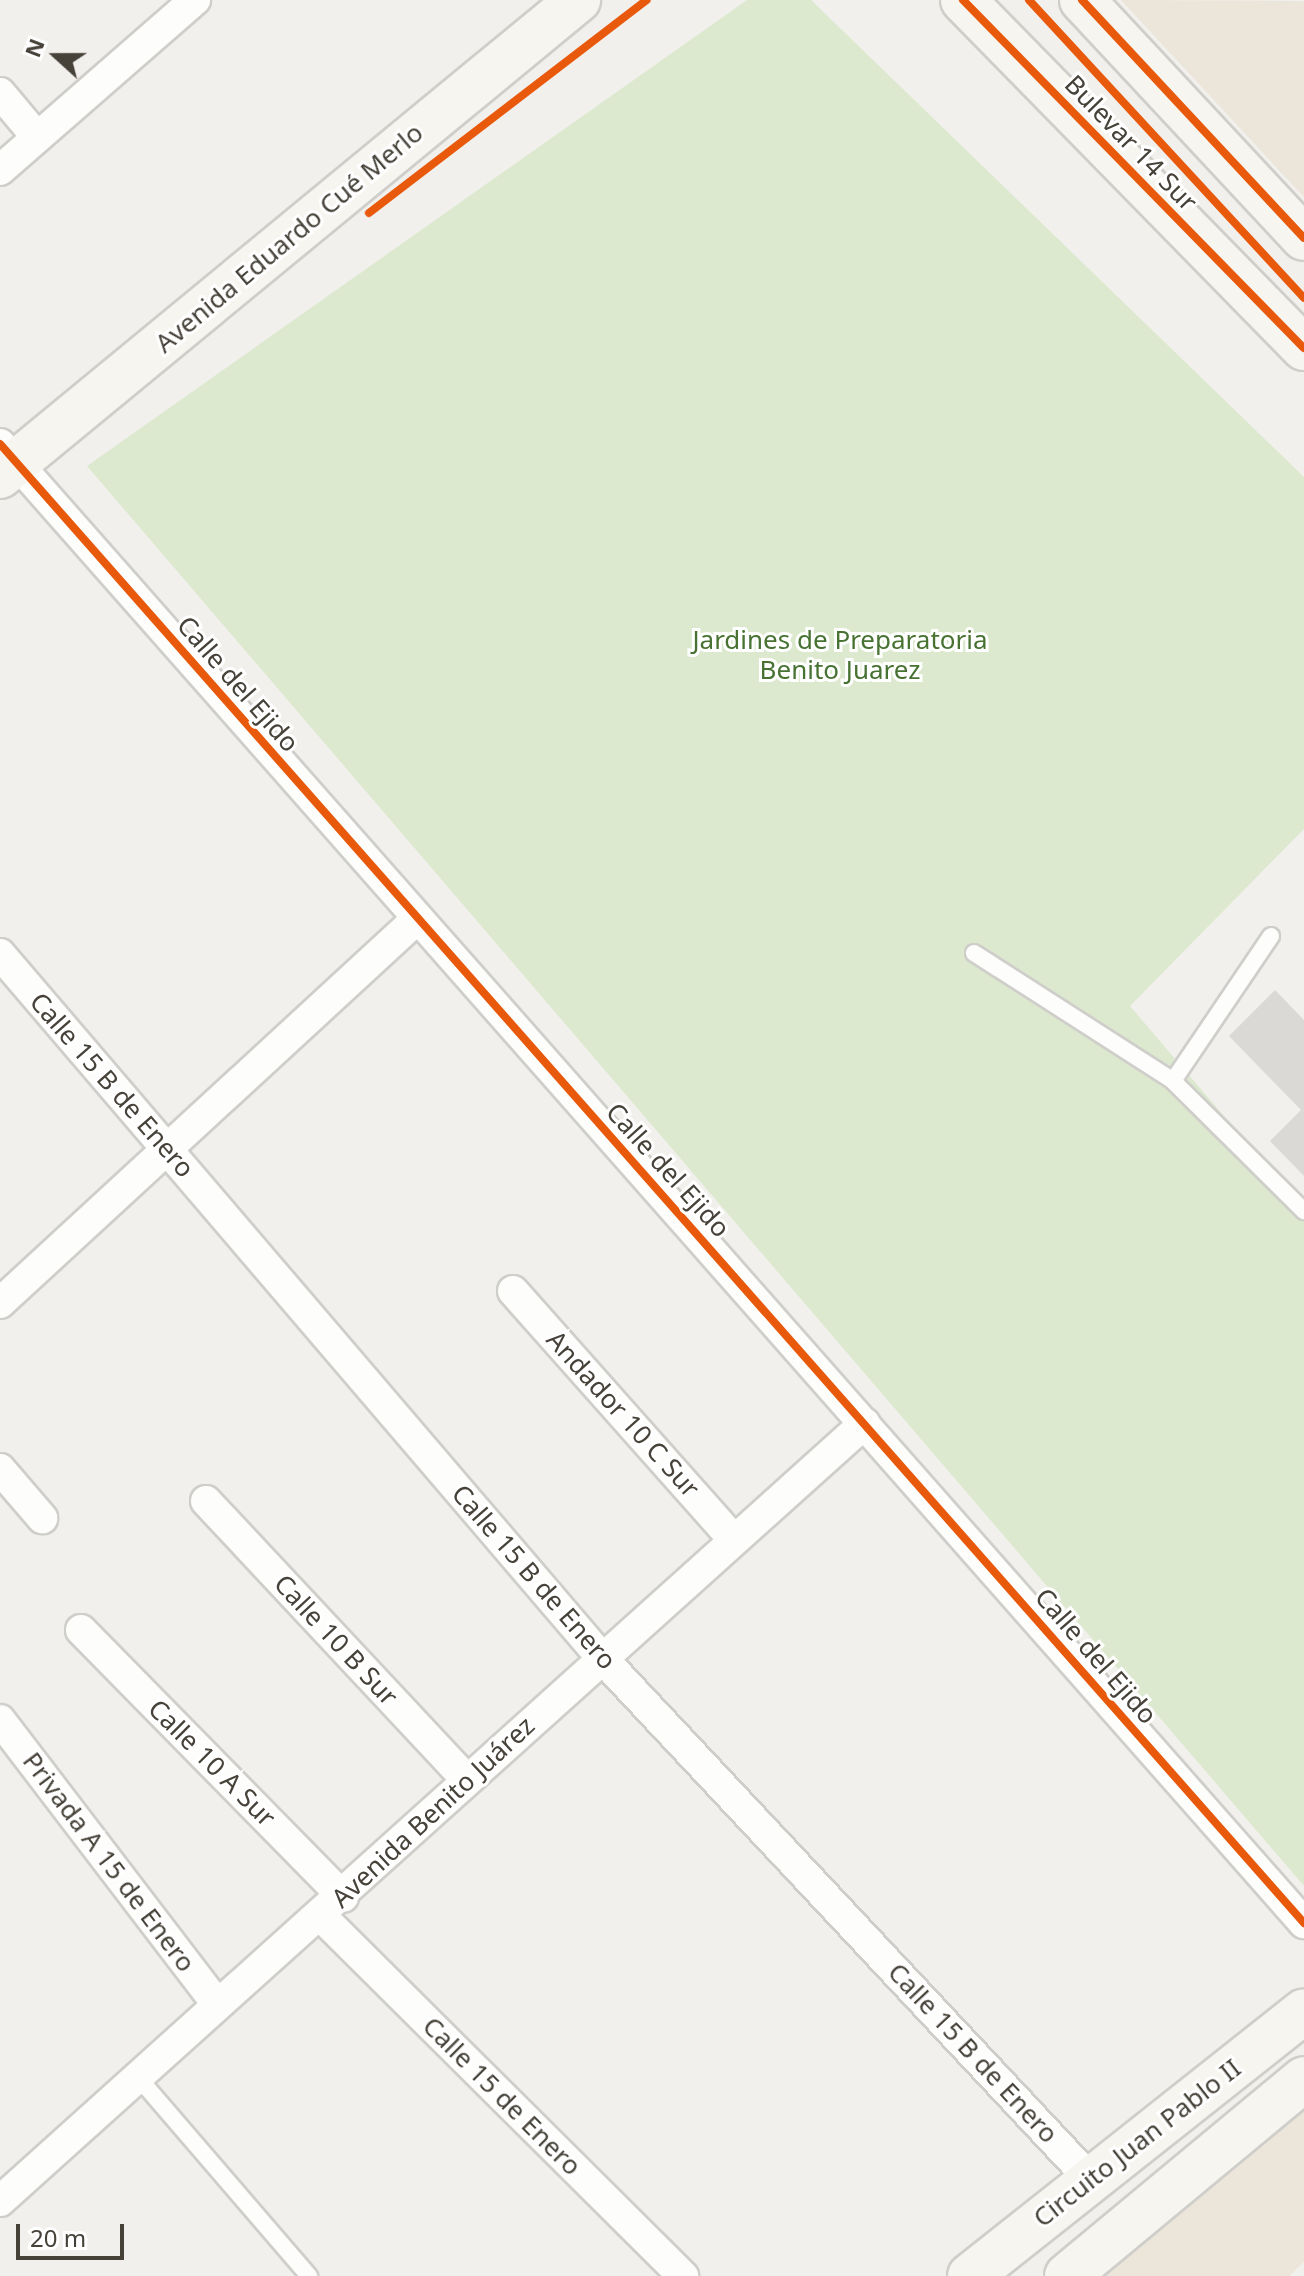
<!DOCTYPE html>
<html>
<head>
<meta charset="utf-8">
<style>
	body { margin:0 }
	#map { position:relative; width:1304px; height:2276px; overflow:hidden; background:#f1f0ec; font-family:"Noto Sans",sans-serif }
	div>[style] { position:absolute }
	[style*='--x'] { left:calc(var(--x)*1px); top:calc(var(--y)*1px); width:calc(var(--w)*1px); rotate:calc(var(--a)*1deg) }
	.commercial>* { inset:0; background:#ebe5da }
	.green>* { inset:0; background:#dde9cf }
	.building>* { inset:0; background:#dbd9d5 }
	.roads { filter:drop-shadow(2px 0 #cfceca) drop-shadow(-2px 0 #cfceca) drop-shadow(0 2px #cfceca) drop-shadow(0 -2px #cfceca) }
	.lane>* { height:16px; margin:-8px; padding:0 8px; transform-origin:8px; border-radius:8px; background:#fdfdfc }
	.street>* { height:30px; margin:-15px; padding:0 15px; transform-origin:15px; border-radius:15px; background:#fdfdfc }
	.secondary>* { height:44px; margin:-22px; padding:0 22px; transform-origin:22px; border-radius:22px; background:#f6f5f0 }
	.cycleway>* { height:8px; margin:-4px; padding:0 4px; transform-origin:4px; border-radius:4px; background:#e8590c }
	span { translate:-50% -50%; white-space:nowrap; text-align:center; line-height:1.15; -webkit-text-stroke:6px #fff; paint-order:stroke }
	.street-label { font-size:26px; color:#464239 }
	.park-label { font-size:26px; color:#477232 }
	.north { position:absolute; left:16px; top:16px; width:80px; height:80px; -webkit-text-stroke:6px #fff; paint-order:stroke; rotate:291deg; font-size:22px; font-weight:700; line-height:32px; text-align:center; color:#464239 }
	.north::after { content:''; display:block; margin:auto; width:28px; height:36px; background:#464239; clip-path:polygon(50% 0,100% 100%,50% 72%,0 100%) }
	.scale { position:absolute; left:16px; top:2224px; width:108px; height:36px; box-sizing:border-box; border:4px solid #464239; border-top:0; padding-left:10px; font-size:24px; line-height:28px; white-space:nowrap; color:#464239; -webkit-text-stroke:6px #fff; paint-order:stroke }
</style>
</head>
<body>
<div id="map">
	<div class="commercial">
		<div style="clip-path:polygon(1121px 0,1304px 1px,1304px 197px)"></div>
		<div style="clip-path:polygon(1304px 2109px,1304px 2262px,1289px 2276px,1096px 2276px)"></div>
	</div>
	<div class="green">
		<div style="clip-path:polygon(747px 0,811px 0,1304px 477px,1304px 829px,1130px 1006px,1304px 1210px,1304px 1886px,87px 466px)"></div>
	</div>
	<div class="building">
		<div style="clip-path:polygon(1275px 990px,1304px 1020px,1304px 1176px,1270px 1141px,1301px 1110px,1229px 1036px)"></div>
	</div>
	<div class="roads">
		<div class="lane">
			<div style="--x:1271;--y:936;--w:175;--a:124.1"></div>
			<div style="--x:1173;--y:1081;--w:185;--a:44.8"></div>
			<div style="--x:974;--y:953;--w:237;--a:32.7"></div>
			<div style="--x:137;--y:2076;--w:264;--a:49.3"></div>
		</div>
		<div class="street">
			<div style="--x:0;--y:93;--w:57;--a:49.9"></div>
			<div style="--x:0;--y:170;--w:259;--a:-41.1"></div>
			<div style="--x:0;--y:444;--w:1972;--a:48.6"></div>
			<div style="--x:0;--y:954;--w:926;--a:49.47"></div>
			<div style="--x:602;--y:1658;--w:714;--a:46.87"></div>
			<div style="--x:513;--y:1291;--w:330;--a:48.4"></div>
			<div style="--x:0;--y:1303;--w:568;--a:-42.65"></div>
			<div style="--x:0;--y:1469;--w:65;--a:49.4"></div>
			<div style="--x:206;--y:1501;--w:381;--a:46.9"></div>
			<div style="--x:81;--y:1630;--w:374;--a:45.5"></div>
			<div style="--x:0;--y:1720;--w:357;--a:52.6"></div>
			<div style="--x:321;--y:1916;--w:511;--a:44.84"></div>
			<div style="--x:0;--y:2201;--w:1163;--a:-41.97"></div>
		</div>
		<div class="secondary">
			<div style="--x:963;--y:0;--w:487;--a:45.6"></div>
			<div style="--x:1082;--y:0;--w:325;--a:47"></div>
			<div style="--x:0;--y:476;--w:749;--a:-39.47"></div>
			<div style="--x:970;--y:2276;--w:426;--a:-38.4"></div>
			<div style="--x:1067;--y:2276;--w:308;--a:-39.7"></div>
		</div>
	</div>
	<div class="cycleway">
		<div style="--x:963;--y:0;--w:487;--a:45.6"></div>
		<div style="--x:1029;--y:0;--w:405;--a:47.3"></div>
		<div style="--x:1082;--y:0;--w:325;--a:47"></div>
		<div style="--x:369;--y:213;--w:350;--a:-37.5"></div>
		<div style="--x:0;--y:444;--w:1972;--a:48.6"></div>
	</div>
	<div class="street-label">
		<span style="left:1131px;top:143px;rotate:46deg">Bulevar 14 Sur</span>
		<span style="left:289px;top:238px;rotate:-40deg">Avenida Eduardo Cué Merlo</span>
		<span style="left:238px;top:684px;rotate:49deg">Calle del Ejido</span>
		<span style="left:112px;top:1085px;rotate:49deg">Calle 15 B de Enero</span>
		<span style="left:668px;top:1170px;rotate:48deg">Calle del Ejido</span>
		<span style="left:623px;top:1414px;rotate:48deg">Andador 10 C Sur</span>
		<span style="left:534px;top:1577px;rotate:49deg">Calle 15 B de Enero</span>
		<span style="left:336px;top:1640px;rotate:47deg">Calle 10 B Sur</span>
		<span style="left:1096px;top:1656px;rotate:49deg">Calle del Ejido</span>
		<span style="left:212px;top:1763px;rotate:45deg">Calle 10 A Sur</span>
		<span style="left:433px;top:1812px;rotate:-43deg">Avenida Benito Juárez</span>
		<span style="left:109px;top:1862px;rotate:53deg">Privada A 15 de Enero</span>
		<span style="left:973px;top:2053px;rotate:47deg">Calle 15 B de Enero</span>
		<span style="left:502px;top:2096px;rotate:45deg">Calle 15 de Enero</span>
		<span style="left:1137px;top:2143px;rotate:-38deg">Circuito Juan Pablo II</span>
	</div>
	<div class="park-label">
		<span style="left:840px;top:655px">Jardines de Preparatoria<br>Benito Juarez</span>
	</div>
	<div class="north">N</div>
	<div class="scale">20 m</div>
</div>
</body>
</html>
